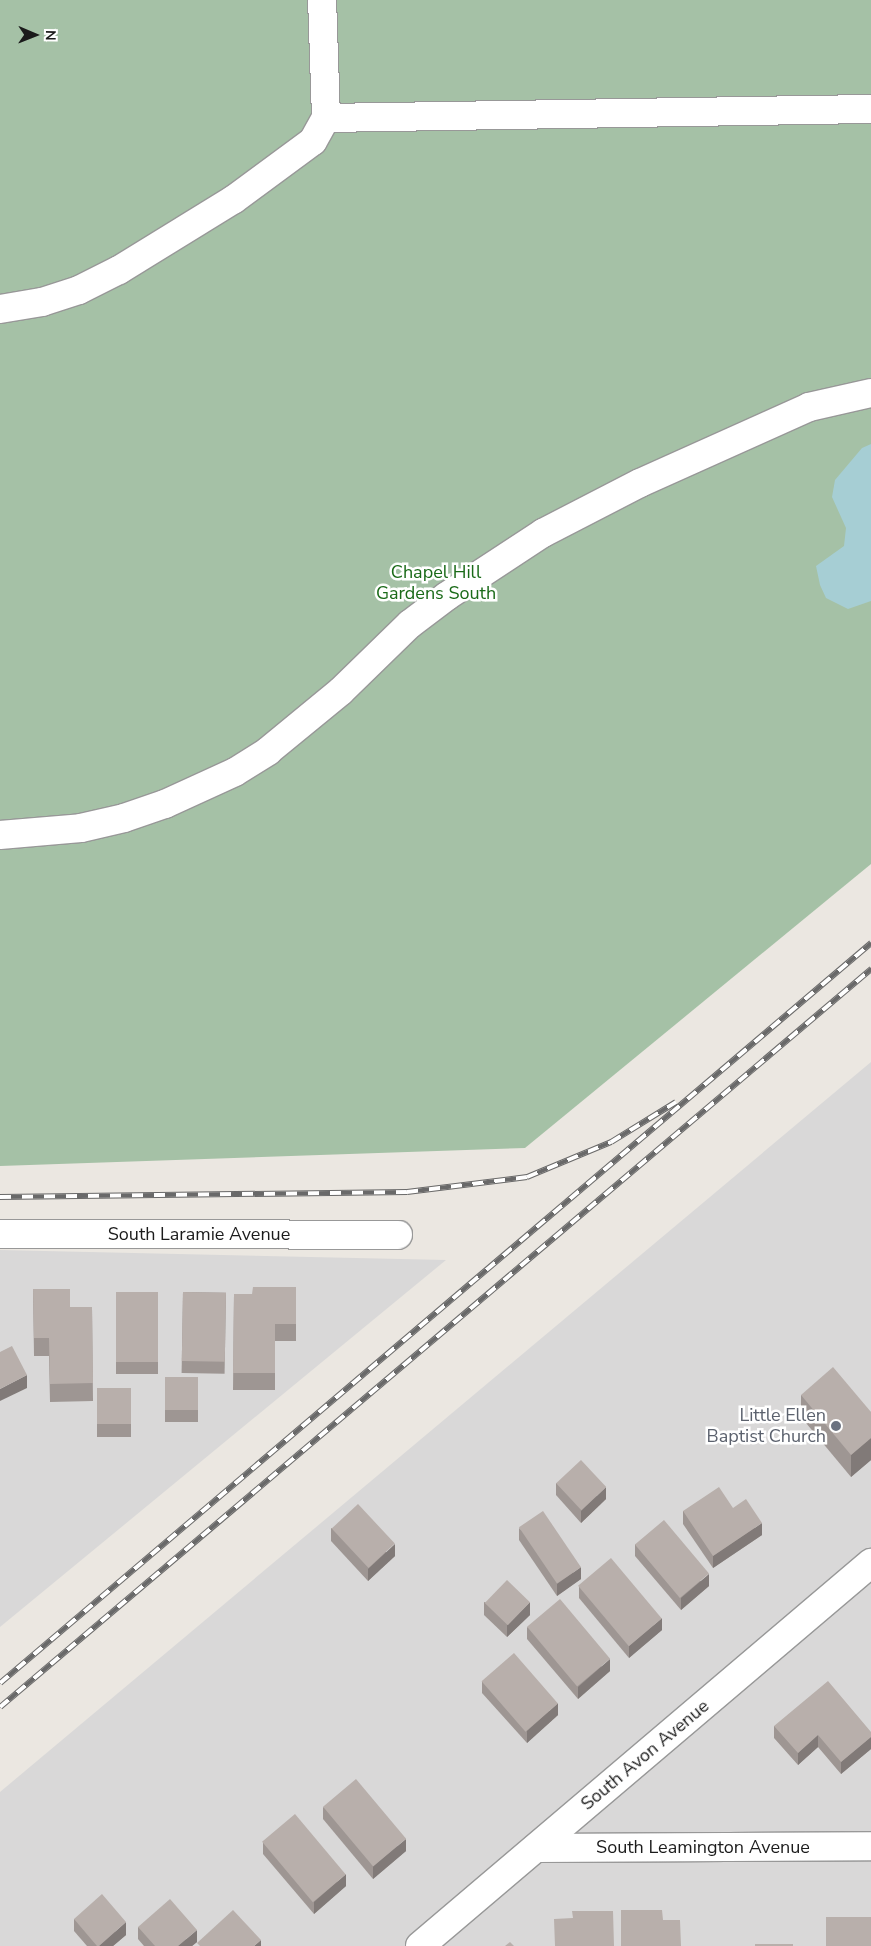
<!DOCTYPE html>
<html>
<head>
<meta charset="utf-8">
<style>
	body { margin:0 }
	#map { position:relative; width:871px; height:1946px; overflow:hidden; background:#ebe7e1; font-family:"Nunito Sans",sans-serif }
	div>[style] { position:absolute }
	[style*='--x'] { left:calc(var(--x)*1px); top:calc(var(--y)*1px); width:calc(var(--w)*1px); rotate:calc(var(--a)*1deg) }
	.residential>* { inset:0; background:#d9d8d8 }
	.cemetery>* { inset:0; background:#a5c1a6 }
	.water>* { inset:0; background:#a6ced4 }
	.roads { filter:drop-shadow(1px 0 #989898) drop-shadow(-1px 0 #989898) drop-shadow(0 1px #989898) drop-shadow(0 -1px #989898) }
	.minor>* { height:28px; margin:-14px; padding:0 14px; transform-origin:14px; border-radius:14px; background:#fff }
	.rail>* { height:5.5px; margin-top:-2.75px; transform-origin:0; background:repeating-linear-gradient(90deg,#fff 0 11px,#696969 0 22px); box-sizing:border-box; border-block:1px solid #696969 }
	.wall>* { inset:0; background:#9e9693; transform-origin:0 0 }
	.shaded-wall>* { inset:0; background:#817a78 }
	.building>* { inset:0; background:#b8afab; transform-origin:0 0 }
	.dots>* { width:14px; height:14px; translate:-50% -50%; box-sizing:border-box; border:2px solid #fff; border-radius:50% }
	span { translate:-50% -50%; white-space:nowrap; text-align:center; line-height:1.15; -webkit-text-stroke:5px #fff; paint-order:stroke }
	.park-label { font-size:18px; color:#1a6a18 }
	.street-label { font-size:18px; color:#1b1b1b }
	.worship-label { font-size:18px; color:#5b616d }
	.right { translate:-100% -50%; text-align:right }
	.north { position:absolute; left:10px; top:10px; width:50px; height:50px; -webkit-text-stroke:4px #fff; paint-order:stroke; rotate:91deg; font-size:14px; font-weight:700; line-height:20px; text-align:center; color:#1b1b1b }
	.north::after { content:''; display:block; margin:auto; width:18px; height:22px; background:#1b1b1b; clip-path:polygon(50% 0,100% 100%,50% 72%,0 100%) }
</style>
</head>
<body>
<div id="map">
	<div class="residential">
		<div style="clip-path:polygon(871px 1062px,871px 1946px,0 1946px,0 1792px)"></div>
		<div style="clip-path:polygon(0 1250px,446px 1260px,0 1627px)"></div>
	</div>
	<div class="cemetery">
		<div style="clip-path:polygon(0 0,871px 0,871px 864px,525px 1148px,0 1166px)"></div>
	</div>
	<div class="water">
		<div style="clip-path:polygon(871px 444px,871px 601px,848px 609px,826px 598px,820px 585px,816px 566px,844px 546px,846px 528px,832px 497px,835px 480px,862px 448px)"></div>
	</div>
	<div class="roads">
		<div class="minor">
			<div style="--x:326;--y:118;--w:545;--a:-0.95"></div>
			<div style="--x:0;--y:309;--w:43;--a:-9.5"></div>
			<div style="--x:42;--y:302;--w:39;--a:-18"></div>
			<div style="--x:79;--y:290;--w:45;--a:-26.6"></div>
			<div style="--x:119;--y:270;--w:134;--a:-31.6"></div>
			<div style="--x:233;--y:200;--w:99;--a:-36.4"></div>
			<div style="--x:313;--y:141;--w:26;--a:-61"></div>
			<div style="--x:326;--y:118;--w:118;--a:-91.9"></div>
			<div style="--x:0;--y:835;--w:81;--a:-4.9"></div>
			<div style="--x:81;--y:828;--w:44;--a:-13.1"></div>
			<div style="--x:124;--y:818;--w:43;--a:-18.9"></div>
			<div style="--x:165;--y:804;--w:77;--a:-24.6"></div>
			<div style="--x:235;--y:772;--w:39;--a:-32"></div>
			<div style="--x:268;--y:751;--w:94;--a:-39.4"></div>
			<div style="--x:341;--y:691;--w:96;--a:-44.2"></div>
			<div style="--x:410;--y:624;--w:46;--a:-37.1"></div>
			<div style="--x:447;--y:596;--w:115;--a:-33.3"></div>
			<div style="--x:543;--y:533;--w:109;--a:-27.3"></div>
			<div style="--x:640;--y:483;--w:185;--a:-24.2"></div>
			<div style="--x:809;--y:407;--w:64;--a:-12.7"></div>
			<div style="--x:0;--y:1234;--w:398;--a:0.1"></div>
			<div style="--x:536;--y:1848;--w:335;--a:-0.3"></div>
			<div style="--x:420;--y:1946;--w:592;--a:-40.34"></div>
		</div>
	</div>
	<div class="rail">
		<div style="--x:0;--y:1197;--w:407;--a:-0.7"></div>
		<div style="--x:407;--y:1192;--w:121;--a:-7.1"></div>
		<div style="--x:527;--y:1177;--w:91;--a:-22.6"></div>
		<div style="--x:611;--y:1142;--w:76;--a:-31.6"></div>
		<div style="--x:0;--y:1683;--w:1143;--a:-40.35"></div>
		<div style="--x:0;--y:1707;--w:1142;--a:-40.27"></div>
	</div>
	<div class="wall">
		<div style="clip-path:polygon(296px 1287px,296px 1341px,275px 1341px,275px 1390px,233px 1390px,234px 1294px,252px 1294px)"></div>
		<div style="clip-path:polygon(33px 1289px,70px 1307px,92px 1307px,93px 1401px,50px 1402px,49px 1356px,34px 1356px)"></div>
		<div style="left:116px;top:1292px;width:42px;height:82px"></div>
		<div style="left:183px;top:1292px;width:43px;height:81px;rotate:1deg"></div>
		<div style="left:165px;top:1377px;width:33px;height:45px"></div>
		<div style="left:97px;top:1388px;width:34px;height:49px"></div>
		<div style="clip-path:polygon(801px 1395px,871px 1412px,871px 1460px,851px 1477px,801px 1417px)"></div>
		<div style="clip-path:polygon(556px 1483px,606px 1499px,581px 1523px,556px 1495px)"></div>
		<div style="clip-path:polygon(733px 1508px,762px 1535px,713px 1568px,683px 1524px,683px 1511px)"></div>
		<div style="clip-path:polygon(331px 1528px,395px 1556px,368px 1581px,331px 1541px)"></div>
		<div style="clip-path:polygon(519px 1528px,581px 1579px,557px 1596px,519px 1540px)"></div>
		<div style="clip-path:polygon(635px 1544px,709px 1586px,681px 1610px,635px 1556px)"></div>
		<div style="clip-path:polygon(579px 1586px,662px 1630px,629px 1658px,579px 1598px)"></div>
		<div style="clip-path:polygon(484px 1602px,530px 1615px,507px 1637px,484px 1615px)"></div>
		<div style="clip-path:polygon(527px 1627px,610px 1671px,578px 1699px,527px 1639px)"></div>
		<div style="clip-path:polygon(482px 1681px,558px 1715px,527px 1743px,482px 1693px)"></div>
		<div style="clip-path:polygon(774px 1726px,871px 1732px,871px 1749px,841px 1774px,818px 1747px,798px 1765px,774px 1738px)"></div>
		<div style="clip-path:polygon(323px 1807px,406px 1851px,373px 1879px,323px 1819px)"></div>
		<div style="clip-path:polygon(263px 1842px,346px 1886px,314px 1914px,263px 1854px)"></div>
		<div style="clip-path:polygon(74px 1919px,126px 1935px,113px 1946px,87px 1946px,74px 1931px)"></div>
		<div style="clip-path:polygon(138px 1927px,197px 1942px,192px 1946px,144px 1946px,138px 1939px)"></div>
	</div>
	<div class="shaded-wall">
		<div style="clip-path:polygon(27px 1375px,27px 1388px,0 1401px,0 1389px)"></div>
		<div style="clip-path:polygon(871px 1438px,871px 1460px,851px 1477px,851px 1455px)"></div>
		<div style="clip-path:polygon(606px 1487px,606px 1499px,581px 1523px,581px 1511px)"></div>
		<div style="clip-path:polygon(762px 1523px,762px 1535px,713px 1568px,713px 1556px)"></div>
		<div style="clip-path:polygon(395px 1544px,395px 1556px,368px 1581px,368px 1569px)"></div>
		<div style="clip-path:polygon(581px 1567px,581px 1579px,557px 1596px,557px 1584px)"></div>
		<div style="clip-path:polygon(709px 1574px,709px 1586px,681px 1610px,681px 1598px)"></div>
		<div style="clip-path:polygon(530px 1602px,530px 1615px,507px 1637px,507px 1625px)"></div>
		<div style="clip-path:polygon(662px 1618px,662px 1630px,629px 1658px,629px 1646px)"></div>
		<div style="clip-path:polygon(610px 1659px,610px 1671px,578px 1699px,578px 1687px)"></div>
		<div style="clip-path:polygon(558px 1703px,558px 1715px,527px 1743px,527px 1731px)"></div>
		<div style="clip-path:polygon(818px 1735px,818px 1747px,798px 1765px,798px 1753px)"></div>
		<div style="clip-path:polygon(871px 1737px,871px 1749px,841px 1774px,841px 1762px)"></div>
		<div style="clip-path:polygon(406px 1839px,406px 1851px,373px 1879px,373px 1866px)"></div>
		<div style="clip-path:polygon(346px 1874px,346px 1886px,314px 1914px,314px 1902px)"></div>
		<div style="clip-path:polygon(126px 1922px,126px 1935px,113px 1946px,99px 1946px)"></div>
		<div style="clip-path:polygon(197px 1930px,197px 1942px,192px 1946px,178px 1946px)"></div>
		<div style="clip-path:polygon(261px 1940px,261px 1946px,254px 1946px)"></div>
	</div>
	<div class="building">
		<div style="clip-path:polygon(253px 1287px,296px 1287px,296px 1324px,275px 1324px,275px 1373px,233px 1373px,234px 1294px,252px 1294px)"></div>
		<div style="clip-path:polygon(33px 1289px,70px 1289px,70px 1307px,92px 1307px,93px 1383px,50px 1384px,49px 1338px,34px 1338px)"></div>
		<div style="left:116px;top:1292px;width:42px;height:70px"></div>
		<div style="left:183px;top:1292px;width:43px;height:69px;rotate:1deg"></div>
		<div style="clip-path:polygon(12px 1346px,27px 1375px,0 1389px,0 1352px)"></div>
		<div style="clip-path:polygon(833px 1367px,871px 1412px,871px 1438px,851px 1455px,801px 1395px)"></div>
		<div style="left:165px;top:1377px;width:33px;height:33px"></div>
		<div style="left:97px;top:1388px;width:34px;height:36px"></div>
		<div style="left:581px;top:1460px;width:37px;height:34px;rotate:47deg"></div>
		<div style="clip-path:polygon(719px 1487px,733px 1508px,746px 1499px,762px 1523px,713px 1556px,683px 1511px)"></div>
		<div style="left:358px;top:1504px;width:54px;height:36px;rotate:47deg"></div>
		<div style="left:543px;top:1511px;width:68px;height:29px;rotate:56deg"></div>
		<div style="left:664px;top:1520px;width:70px;height:38px;rotate:50deg"></div>
		<div style="left:611px;top:1558px;width:79px;height:43px;rotate:50deg"></div>
		<div style="left:507px;top:1580px;width:32px;height:32px;rotate:44deg"></div>
		<div style="left:560px;top:1599px;width:78px;height:43px;rotate:50deg"></div>
		<div style="left:514px;top:1653px;width:67px;height:43px;rotate:49deg"></div>
		<div style="clip-path:polygon(828px 1681px,871px 1732px,871px 1737px,841px 1762px,818px 1735px,798px 1753px,774px 1726px)"></div>
		<div style="left:356px;top:1779px;width:78px;height:43px;rotate:50deg"></div>
		<div style="left:295px;top:1814px;width:79px;height:43px;rotate:50deg"></div>
		<div style="clip-path:polygon(102px 1894px,126px 1922px,99px 1946px,97px 1946px,74px 1919px)"></div>
		<div style="clip-path:polygon(170px 1899px,197px 1930px,178px 1946px,155px 1946px,138px 1927px)"></div>
		<div style="clip-path:polygon(233px 1910px,261px 1940px,254px 1946px,200px 1946px,197px 1943px)"></div>
		<div style="clip-path:polygon(621px 1910px,662px 1910px,663px 1920px,680px 1920px,681px 1946px,621px 1946px)"></div>
		<div style="clip-path:polygon(572px 1911px,613px 1911px,614px 1946px,555px 1946px,554px 1919px,573px 1918px)"></div>
		<div style="left:826px;top:1917px;width:45px;height:29px"></div>
		<div style="clip-path:polygon(510px 1942px,514px 1946px,505px 1946px)"></div>
		<div style="left:755px;top:1944px;width:38px;height:2px"></div>
	</div>
	<div class="dots">
		<div style="left:836px;top:1426px;background:#6b7280"></div>
	</div>
	<div class="park-label">
		<span style="left:436px;top:583px">Chapel Hill<br>Gardens South</span>
	</div>
	<div class="street-label">
		<span style="left:199px;top:1234px">South Laramie Avenue</span>
		<span style="left:645px;top:1755px;rotate:-40deg">South Avon Avenue</span>
		<span style="left:703px;top:1847px">South Leamington Avenue</span>
	</div>
	<div class="worship-label">
		<span class="right" style="left:826px;top:1426px">Little Ellen<br>Baptist Church</span>
	</div>
	<div class="north">N</div>
</div>
</body>
</html>
